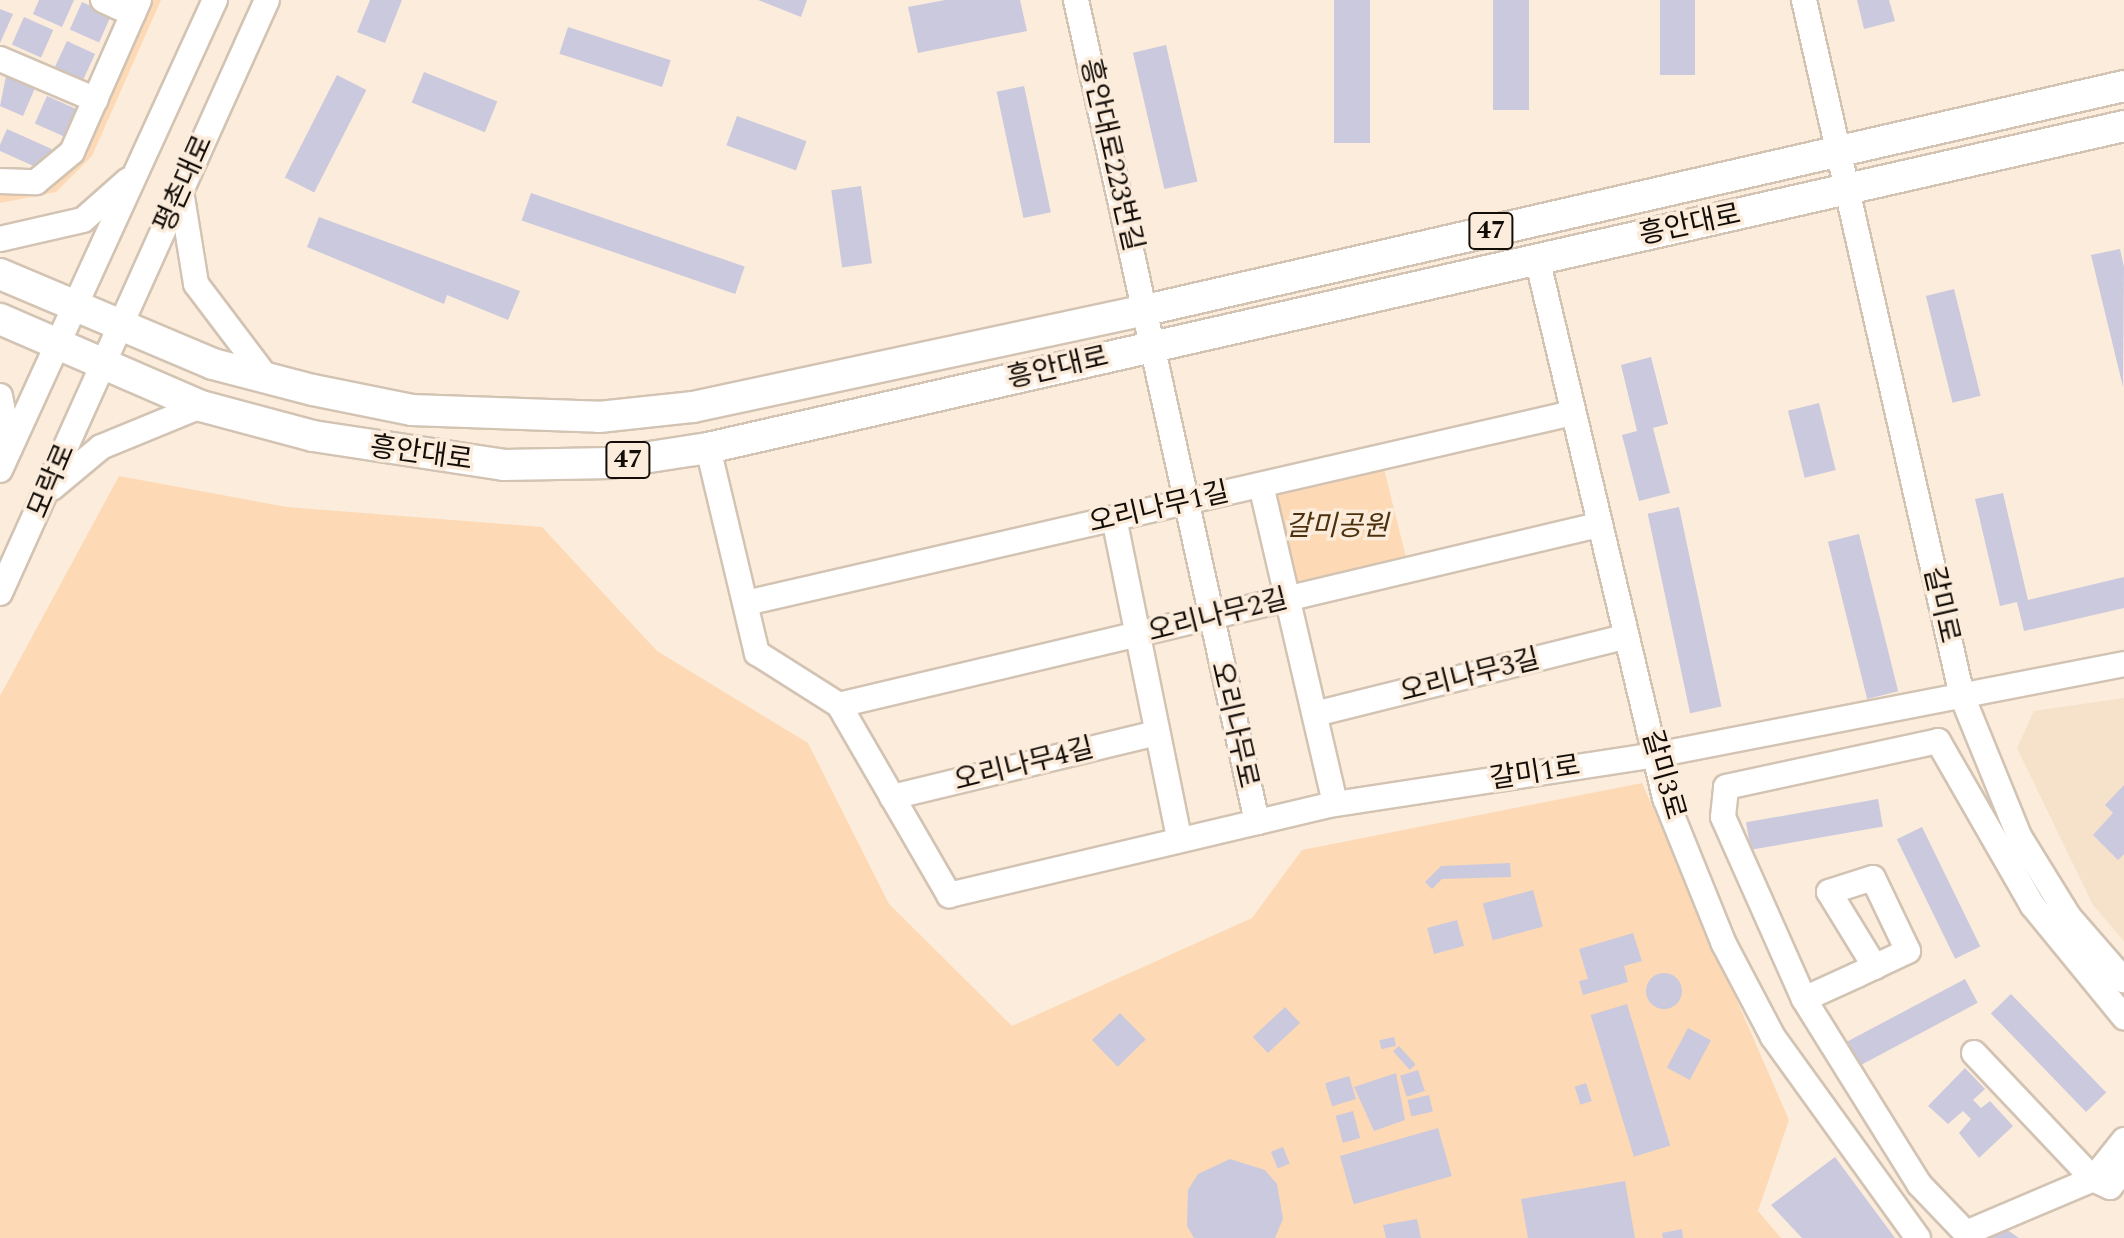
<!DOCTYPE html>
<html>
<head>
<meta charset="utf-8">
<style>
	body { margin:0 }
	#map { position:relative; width:2124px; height:1238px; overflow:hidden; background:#fcecdc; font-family:Spectral,"Noto Sans KR",serif }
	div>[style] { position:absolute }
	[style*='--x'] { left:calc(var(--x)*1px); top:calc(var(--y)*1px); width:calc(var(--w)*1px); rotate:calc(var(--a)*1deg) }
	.built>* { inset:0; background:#f6e1cb }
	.green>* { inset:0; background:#fddab5; transform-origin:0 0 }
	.building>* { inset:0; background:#cbc9dd; transform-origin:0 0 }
	.round { border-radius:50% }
	.roads { filter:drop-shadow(2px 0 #d2c3b3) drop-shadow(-2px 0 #d2c3b3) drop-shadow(0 2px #d2c3b3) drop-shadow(0 -2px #d2c3b3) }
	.minor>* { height:24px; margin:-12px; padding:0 12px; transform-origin:12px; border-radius:12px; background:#fff }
	.major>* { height:30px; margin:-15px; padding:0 15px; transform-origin:15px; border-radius:15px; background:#fff }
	span { translate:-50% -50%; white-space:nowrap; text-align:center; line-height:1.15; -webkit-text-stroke:7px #fcecdc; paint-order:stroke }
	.shield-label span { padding:2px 6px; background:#fcecdc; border:2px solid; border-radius:6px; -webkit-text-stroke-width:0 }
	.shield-label { font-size:26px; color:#140e09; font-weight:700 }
	.street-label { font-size:28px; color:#140e09 }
	.park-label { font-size:28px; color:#4d310e; font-style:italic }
</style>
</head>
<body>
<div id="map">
	<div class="built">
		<div style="clip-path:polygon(2124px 698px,2124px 941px,2093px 905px,2017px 748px,2034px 711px)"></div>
	</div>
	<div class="green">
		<div style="clip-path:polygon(142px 0,161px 0,92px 156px,56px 192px,0 203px,0 186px,58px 176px)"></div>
		<div style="left:1381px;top:457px;width:117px;height:123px;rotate:76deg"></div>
		<div style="clip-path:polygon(119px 476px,287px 507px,542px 527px,657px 651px,808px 743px,889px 904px,1012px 1026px,1252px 918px,1302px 850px,1642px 783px,1789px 1120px,1758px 1211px,1781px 1238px,0 1238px,0 696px)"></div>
	</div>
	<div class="building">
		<div style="clip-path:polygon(39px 0,74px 0,62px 27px,33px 14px)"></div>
		<div style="clip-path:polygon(370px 0,402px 0,385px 43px,357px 32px)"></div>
		<div style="clip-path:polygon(758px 0,807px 0,801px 17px)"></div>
		<div style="clip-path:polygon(945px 0,1020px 0,1027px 31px,918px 53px,908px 7px)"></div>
		<div style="left:1334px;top:0;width:36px;height:143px"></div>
		<div style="left:1493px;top:0;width:36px;height:110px"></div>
		<div style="left:1660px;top:0;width:35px;height:75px"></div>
		<div style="clip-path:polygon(1857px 0,1889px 0,1895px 21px,1864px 29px)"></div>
		<div style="left:82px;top:2px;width:32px;height:30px;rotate:24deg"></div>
		<div style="clip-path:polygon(0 9px,13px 14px,0 43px)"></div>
		<div style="left:24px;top:17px;width:32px;height:30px;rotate:24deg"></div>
		<div style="left:568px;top:27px;width:108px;height:28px;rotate:18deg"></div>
		<div style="left:67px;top:41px;width:31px;height:31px;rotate:25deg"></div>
		<div style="left:1166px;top:45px;width:140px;height:34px;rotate:77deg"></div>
		<div style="left:424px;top:72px;width:79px;height:33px;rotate:22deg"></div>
		<div style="left:337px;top:75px;width:33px;height:115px;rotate:27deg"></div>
		<div style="clip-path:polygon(6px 76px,35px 88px,23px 116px,0 106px)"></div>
		<div style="left:1024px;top:86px;width:129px;height:28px;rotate:78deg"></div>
		<div style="left:47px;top:96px;width:32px;height:30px;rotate:24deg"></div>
		<div style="left:737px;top:116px;width:74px;height:31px;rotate:20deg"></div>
		<div style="left:7px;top:129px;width:49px;height:23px;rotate:24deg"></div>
		<div style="left:861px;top:186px;width:78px;height:30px;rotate:82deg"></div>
		<div style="left:531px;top:193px;width:226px;height:29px;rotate:19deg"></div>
		<div style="clip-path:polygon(319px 217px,520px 291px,508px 320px,447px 295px,444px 304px,307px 247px)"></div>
		<div style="clip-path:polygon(2120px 249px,2124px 267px,2123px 387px,2091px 255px)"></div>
		<div style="left:1954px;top:289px;width:110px;height:29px;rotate:76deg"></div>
		<div style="clip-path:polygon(1651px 357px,1668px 424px,1653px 428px,1670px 493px,1639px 501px,1622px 435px,1637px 431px,1621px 365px)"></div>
		<div style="left:1819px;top:403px;width:69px;height:32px;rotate:76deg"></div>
		<div style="clip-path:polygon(2003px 493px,2028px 600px,2124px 577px,2124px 608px,2024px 631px,2017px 602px,2000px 606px,1975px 499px)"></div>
		<div style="left:1679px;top:507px;width:204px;height:32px;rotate:78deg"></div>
		<div style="left:1859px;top:534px;width:162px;height:32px;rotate:76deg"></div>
		<div style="clip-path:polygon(2124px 785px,2124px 854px,2118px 860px,2093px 835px,2113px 813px,2105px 805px)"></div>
		<div style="left:1878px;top:799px;width:28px;height:134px;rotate:80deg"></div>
		<div style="left:1922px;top:827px;width:133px;height:28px;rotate:64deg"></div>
		<div style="clip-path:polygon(1510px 863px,1511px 877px,1442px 879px,1432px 889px,1425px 882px,1441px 866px)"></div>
		<div style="left:1533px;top:890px;width:38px;height:52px;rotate:75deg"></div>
		<div style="left:1457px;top:920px;width:27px;height:31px;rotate:75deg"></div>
		<div style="clip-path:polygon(1633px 933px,1642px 961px,1624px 966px,1628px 982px,1583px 995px,1579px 981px,1588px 979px,1579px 949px)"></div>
		<div class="round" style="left:1646px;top:973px;width:36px;height:36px"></div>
		<div style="left:1965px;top:979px;width:27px;height:136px;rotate:62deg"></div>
		<div style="left:2011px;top:994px;width:137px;height:28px;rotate:46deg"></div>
		<div style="left:1627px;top:1004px;width:148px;height:38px;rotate:73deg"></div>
		<div style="left:1285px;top:1007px;width:22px;height:44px;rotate:47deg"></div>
		<div style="left:1120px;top:1013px;width:37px;height:39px;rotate:46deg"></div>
		<div style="left:1688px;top:1028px;width:26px;height:45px;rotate:28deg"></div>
		<div style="left:1394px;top:1037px;width:9px;height:15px;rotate:77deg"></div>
		<div style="left:1399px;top:1046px;width:25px;height:8px;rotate:48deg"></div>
		<div style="clip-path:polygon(1965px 1068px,1985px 1089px,1973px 1100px,1981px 1108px,1990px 1101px,2013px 1126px,1979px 1158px,1959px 1133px,1971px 1119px,1963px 1111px,1948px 1124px,1928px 1106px)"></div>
		<div style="left:1418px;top:1070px;width:22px;height:19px;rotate:72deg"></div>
		<div style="clip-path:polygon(1396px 1073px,1405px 1120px,1374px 1131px,1354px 1087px)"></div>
		<div style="left:1349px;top:1076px;width:24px;height:25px;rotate:73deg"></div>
		<div style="left:1586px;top:1083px;width:19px;height:12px;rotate:72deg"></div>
		<div style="left:1429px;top:1095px;width:17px;height:22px;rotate:77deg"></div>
		<div style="left:1353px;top:1111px;width:28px;height:18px;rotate:75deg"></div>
		<div style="left:1438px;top:1128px;width:50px;height:102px;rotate:74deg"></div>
		<div style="left:1283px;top:1147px;width:18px;height:13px;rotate:68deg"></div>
		<div style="clip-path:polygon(1835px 1157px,1895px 1238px,1802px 1238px,1771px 1205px)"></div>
		<div style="clip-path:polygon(1230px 1159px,1265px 1170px,1277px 1184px,1283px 1219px,1275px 1238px,1194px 1238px,1187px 1226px,1188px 1190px,1198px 1174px)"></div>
		<div style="clip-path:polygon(1625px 1181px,1635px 1238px,1528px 1238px,1521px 1199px)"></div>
		<div style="clip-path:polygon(1417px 1219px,1421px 1238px,1386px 1238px,1383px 1225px)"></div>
		<div style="clip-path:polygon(1996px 1222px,2019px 1238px,1985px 1238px)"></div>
		<div style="clip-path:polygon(1682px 1229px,1683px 1238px,1663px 1238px,1662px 1233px)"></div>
	</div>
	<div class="roads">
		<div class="minor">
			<div style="--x:103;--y:0;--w:33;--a:25"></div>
			<div style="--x:1076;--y:0;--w:842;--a:77.58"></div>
			<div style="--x:1804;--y:0;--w:714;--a:77.21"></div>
			<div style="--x:1962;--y:696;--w:151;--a:67.8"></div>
			<div style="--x:2019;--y:836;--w:95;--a:58.3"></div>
			<div style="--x:2069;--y:917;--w:84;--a:48.9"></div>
			<div style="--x:0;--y:59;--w:104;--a:23.1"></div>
			<div style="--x:0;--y:181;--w:36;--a:2"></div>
			<div style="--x:36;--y:182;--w:47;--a:-39.8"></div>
			<div style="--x:72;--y:152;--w:166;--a:-66.2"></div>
			<div style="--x:181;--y:191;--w:94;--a:80.8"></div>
			<div style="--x:196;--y:284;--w:118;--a:52.9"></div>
			<div style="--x:0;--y:239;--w:85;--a:-12.9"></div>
			<div style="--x:83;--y:220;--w:60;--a:-41.6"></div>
			<div style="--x:1537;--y:258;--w:555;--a:76.66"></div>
			<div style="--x:1665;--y:798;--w:157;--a:68"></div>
			<div style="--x:1724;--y:944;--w:105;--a:62.2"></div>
			<div style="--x:1773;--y:1037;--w:248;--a:54.2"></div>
			<div style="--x:0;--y:396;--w:53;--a:79.1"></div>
			<div style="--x:708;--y:448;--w:211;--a:76.6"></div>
			<div style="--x:757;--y:653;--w:97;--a:32.4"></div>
			<div style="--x:839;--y:705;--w:220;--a:59.9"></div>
			<div style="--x:949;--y:895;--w:397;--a:-13.3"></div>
			<div style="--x:1335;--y:804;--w:325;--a:-8.7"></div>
			<div style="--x:1656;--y:755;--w:477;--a:-11"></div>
			<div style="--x:0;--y:470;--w:517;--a:-65.42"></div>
			<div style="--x:1261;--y:485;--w:327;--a:76.9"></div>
			<div style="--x:52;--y:488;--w:64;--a:-39.9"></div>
			<div style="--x:101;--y:447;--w:108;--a:-22.3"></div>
			<div style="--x:1114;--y:518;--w:327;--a:78.5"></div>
			<div style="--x:0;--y:593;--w:650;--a:-65.76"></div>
			<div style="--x:746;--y:603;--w:848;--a:-12.95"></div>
			<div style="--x:839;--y:705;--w:780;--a:-13.34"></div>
			<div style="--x:1315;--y:714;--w:318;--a:-14"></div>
			<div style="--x:892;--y:797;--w:273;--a:-13.6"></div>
			<div style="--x:1875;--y:967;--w:88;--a:-121.5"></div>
			<div style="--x:1829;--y:892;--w:46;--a:-17.7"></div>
			<div style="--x:1873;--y:878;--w:81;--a:64.4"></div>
			<div style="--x:1908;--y:951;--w:56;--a:154.8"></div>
			<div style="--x:1857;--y:975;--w:58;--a:155.6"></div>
			<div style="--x:1804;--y:999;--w:199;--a:-114"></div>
			<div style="--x:1723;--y:817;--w:30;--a:-84"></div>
			<div style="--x:1726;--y:787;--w:217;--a:-12.2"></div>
			<div style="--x:1938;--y:741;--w:190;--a:60.1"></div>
			<div style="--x:2033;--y:906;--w:144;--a:50.7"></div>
			<div style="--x:1804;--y:999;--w:218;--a:58.1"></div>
			<div style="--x:1919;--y:1184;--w:68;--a:46.2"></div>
			<div style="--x:1966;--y:1233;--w:138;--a:-23"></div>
			<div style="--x:2093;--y:1179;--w:19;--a:25"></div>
			<div style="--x:2110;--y:1187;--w:22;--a:-51"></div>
			<div style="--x:1974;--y:1053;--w:173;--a:46.6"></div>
			<div style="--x:2093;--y:1179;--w:50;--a:-51.5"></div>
		</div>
		<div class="major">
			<div style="--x:0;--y:274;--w:231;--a:22.9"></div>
			<div style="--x:213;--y:364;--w:103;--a:14.6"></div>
			<div style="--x:313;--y:390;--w:101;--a:11.4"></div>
			<div style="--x:412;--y:410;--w:187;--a:2.1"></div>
			<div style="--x:599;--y:417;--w:95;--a:-6.1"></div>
			<div style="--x:693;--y:407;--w:463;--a:-12.1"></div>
			<div style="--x:1146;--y:310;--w:1003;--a:-12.9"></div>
			<div style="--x:0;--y:319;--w:219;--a:23.4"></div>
			<div style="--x:201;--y:406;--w:116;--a:15"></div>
			<div style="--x:313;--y:436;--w:193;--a:8.6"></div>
			<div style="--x:504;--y:465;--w:107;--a:-1.1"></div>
			<div style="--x:611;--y:463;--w:98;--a:-8.8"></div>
			<div style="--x:708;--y:448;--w:1452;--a:-12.81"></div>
		</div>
	</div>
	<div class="shield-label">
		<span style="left:1491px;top:231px">47</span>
		<span style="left:628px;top:460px">47</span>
	</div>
	<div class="street-label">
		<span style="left:1111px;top:155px;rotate:77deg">흥안대로223번길</span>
		<span style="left:184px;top:184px;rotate:-66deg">평촌대로</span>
		<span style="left:1690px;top:225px;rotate:-12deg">흥안대로</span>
		<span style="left:1058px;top:368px;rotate:-13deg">흥안대로</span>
		<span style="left:421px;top:454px;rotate:8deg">흥안대로</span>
		<span style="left:52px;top:481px;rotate:-67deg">모락로</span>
		<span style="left:1159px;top:508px;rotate:-13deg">오리나무1길</span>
		<span style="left:1941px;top:605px;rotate:77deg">갈미로</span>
		<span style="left:1218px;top:616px;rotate:-14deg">오리나무2길</span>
		<span style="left:1470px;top:676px;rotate:-14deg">오리나무3길</span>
		<span style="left:1234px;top:725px;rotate:77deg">오리나무로</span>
		<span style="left:1024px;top:765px;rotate:-14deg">오리나무4길</span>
		<span style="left:1535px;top:773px;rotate:-9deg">갈미1로</span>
		<span style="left:1663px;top:775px;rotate:74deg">갈미3로</span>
	</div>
	<div class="park-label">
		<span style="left:1337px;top:527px">갈미공원</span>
	</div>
</div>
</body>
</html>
